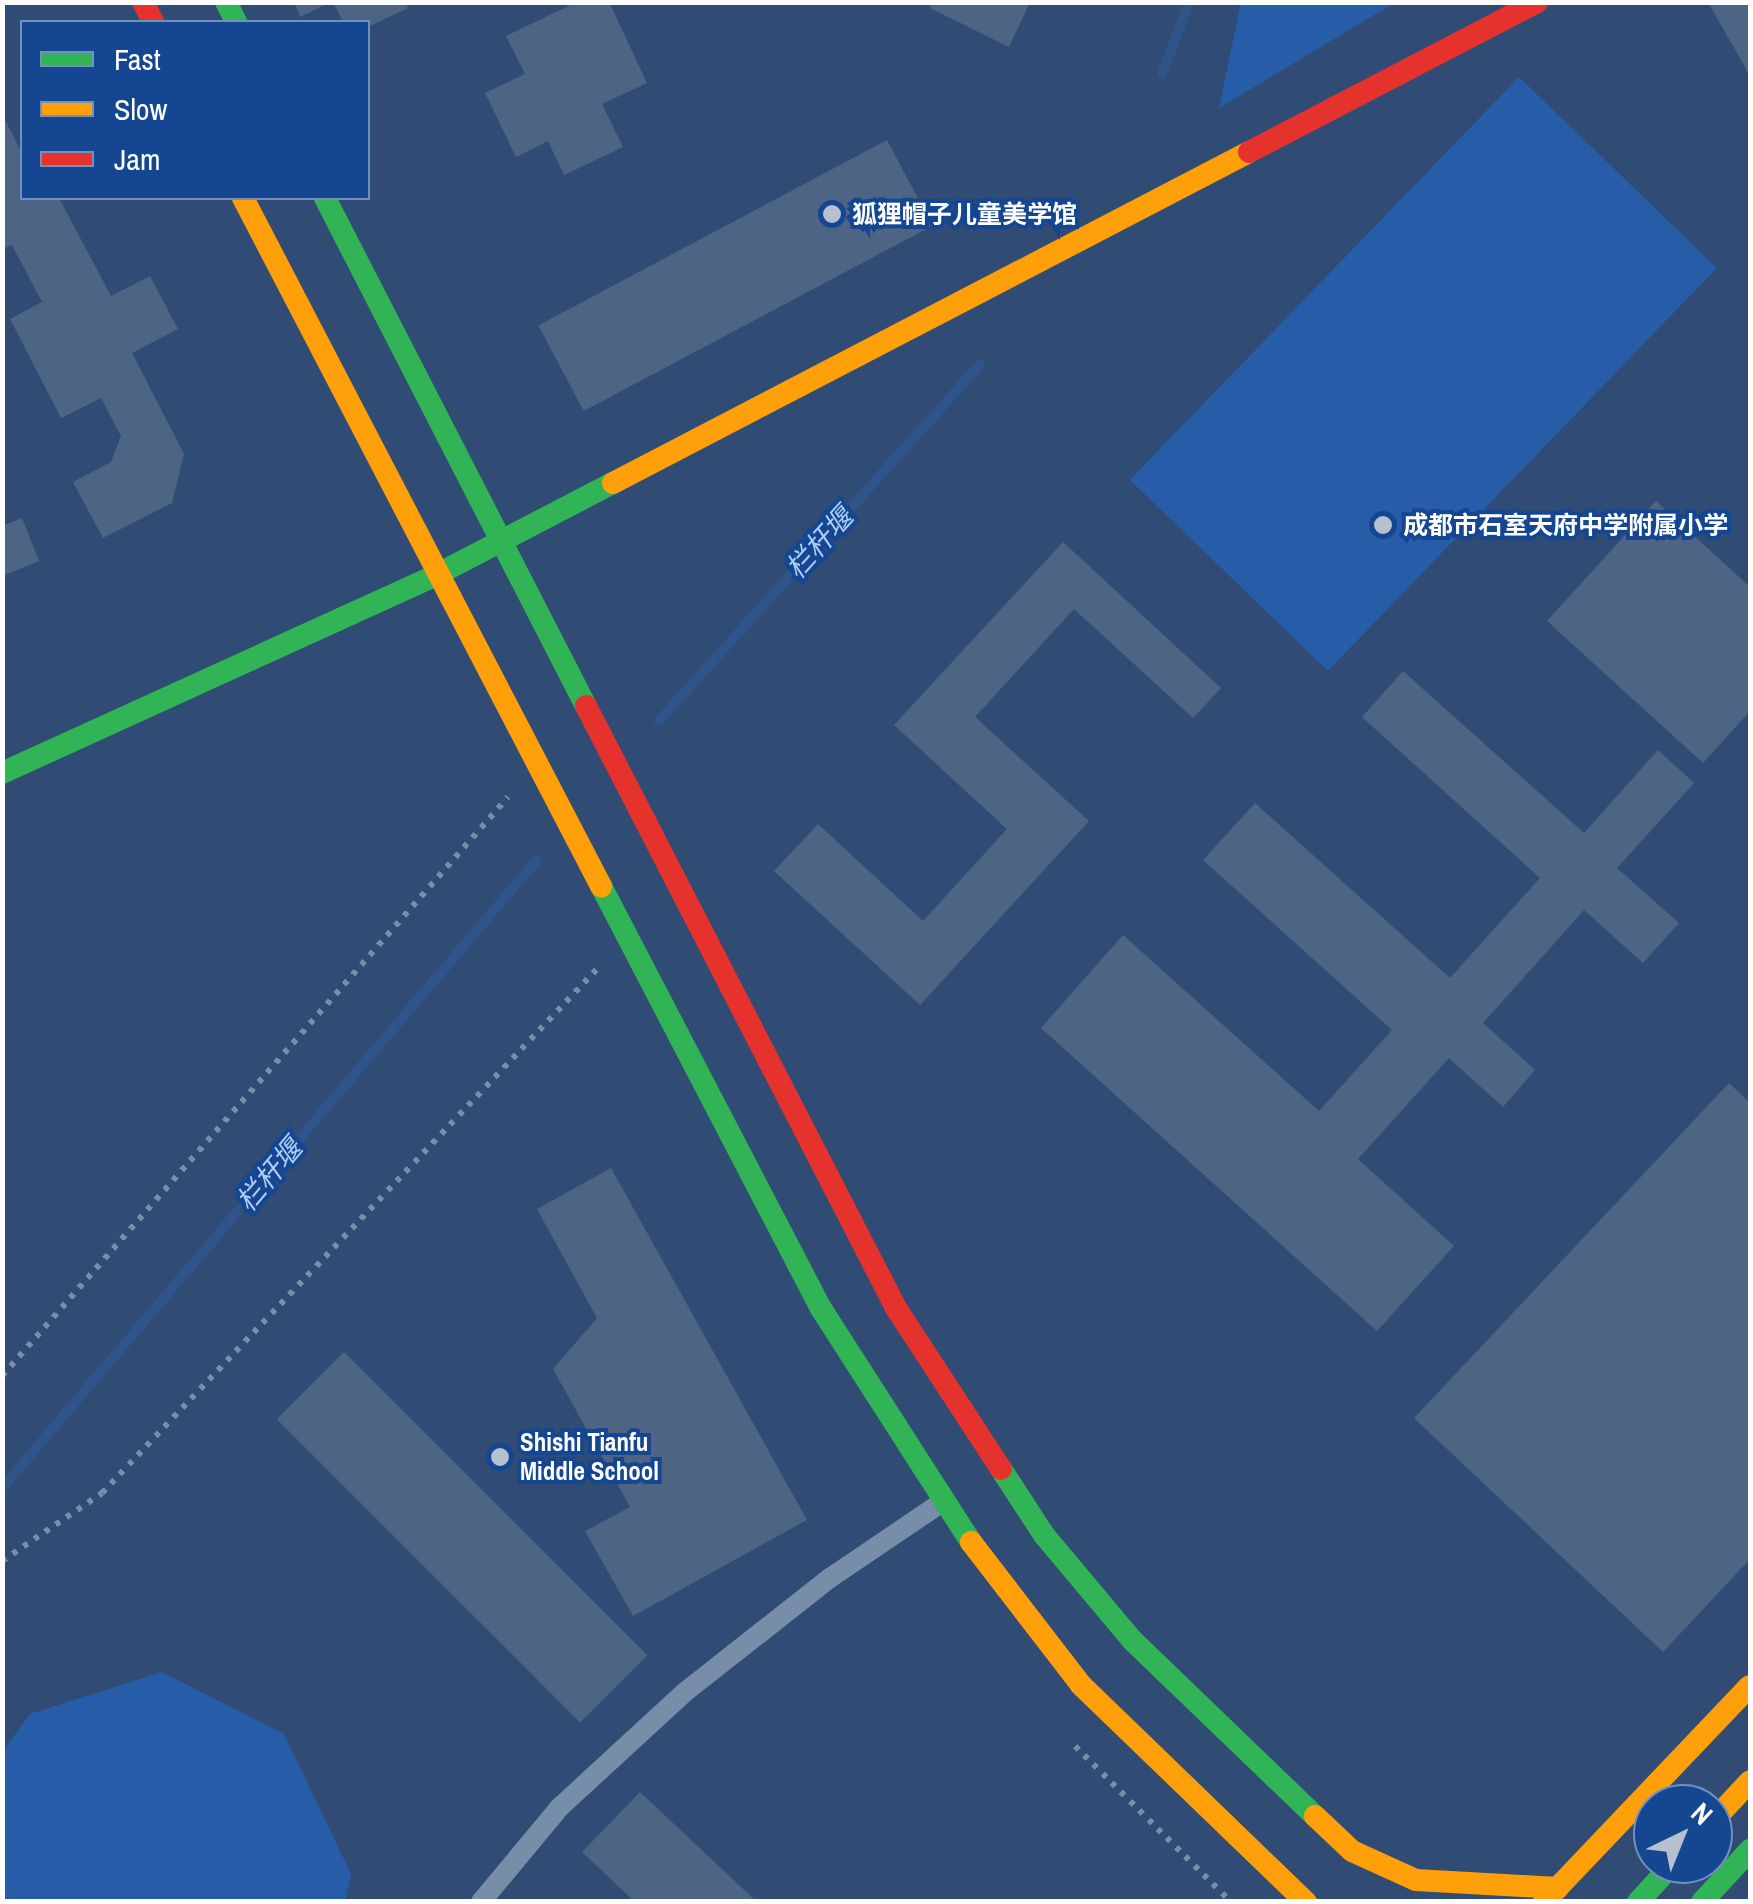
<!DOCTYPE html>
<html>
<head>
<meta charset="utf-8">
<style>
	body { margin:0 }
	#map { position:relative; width:1753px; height:1904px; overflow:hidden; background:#314c74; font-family:"Archivo Narrow","Noto Sans SC",sans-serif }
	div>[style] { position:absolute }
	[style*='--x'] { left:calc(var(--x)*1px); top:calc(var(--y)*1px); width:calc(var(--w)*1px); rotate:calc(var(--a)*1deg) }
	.green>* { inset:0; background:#275da8; transform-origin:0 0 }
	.stream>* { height:10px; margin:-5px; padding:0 5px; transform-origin:5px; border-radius:5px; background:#2f548a }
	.building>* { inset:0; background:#4e6484; transform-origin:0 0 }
	.path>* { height:6px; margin-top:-3px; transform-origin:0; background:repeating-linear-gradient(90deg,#788da7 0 5px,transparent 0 13px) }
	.lane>* { height:20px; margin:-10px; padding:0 10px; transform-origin:10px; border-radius:10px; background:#788da7 }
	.fast>* { height:22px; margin:-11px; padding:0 11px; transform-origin:11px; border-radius:11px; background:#30b455 }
	.slow>* { height:22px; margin:-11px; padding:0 11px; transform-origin:11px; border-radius:11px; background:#ff9f0a }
	.jam>* { height:22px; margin:-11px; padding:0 11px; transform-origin:11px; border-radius:11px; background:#e5322d }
	.dots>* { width:28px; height:28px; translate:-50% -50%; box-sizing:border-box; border:5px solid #144691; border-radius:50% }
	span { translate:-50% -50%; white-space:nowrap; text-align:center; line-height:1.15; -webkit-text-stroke:8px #144691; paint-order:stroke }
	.poi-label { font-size:25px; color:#fff; font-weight:700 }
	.left { translate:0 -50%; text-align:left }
	.water-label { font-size:28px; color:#adcdf8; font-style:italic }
	.frame { position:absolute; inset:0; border:5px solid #fff; pointer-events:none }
	.legend { position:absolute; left:20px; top:20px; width:350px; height:180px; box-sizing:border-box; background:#144691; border:2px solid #7290bd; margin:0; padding:12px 18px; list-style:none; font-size:30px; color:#fff }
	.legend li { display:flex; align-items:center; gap:20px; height:50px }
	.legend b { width:50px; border:2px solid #7290bd }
	.north { position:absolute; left:1633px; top:1784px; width:100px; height:100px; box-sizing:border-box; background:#144691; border:2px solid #7290bd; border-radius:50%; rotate:43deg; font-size:28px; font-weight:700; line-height:40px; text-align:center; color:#fff }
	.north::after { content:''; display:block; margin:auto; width:35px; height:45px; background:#b7c0ce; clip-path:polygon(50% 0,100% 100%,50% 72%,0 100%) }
</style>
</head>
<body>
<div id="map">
	<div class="green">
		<div style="clip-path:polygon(1241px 2px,1394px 2px,1394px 3px,1219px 108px)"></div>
		<div style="left:1519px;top:77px;width:275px;height:560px;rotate:44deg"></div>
		<div style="clip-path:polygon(162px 1672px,284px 1734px,351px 1874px,345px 1901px,3px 1901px,3px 1751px,30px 1714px)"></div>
	</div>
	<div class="stream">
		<div style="--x:1162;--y:74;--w:77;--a:-69.4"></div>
		<div style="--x:659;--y:721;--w:479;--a:-48"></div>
		<div style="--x:2;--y:1488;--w:824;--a:-49.58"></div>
	</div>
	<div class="building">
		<div style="clip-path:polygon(294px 2px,331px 2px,300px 17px)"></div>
		<div style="clip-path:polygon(333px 2px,405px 2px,408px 8px,368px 27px,343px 22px)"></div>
		<div style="clip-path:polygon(577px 2px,609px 2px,647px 83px,602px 104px,623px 147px,564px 175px,548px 141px,516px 157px,485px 93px,525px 74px,506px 36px)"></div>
		<div style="clip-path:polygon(932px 2px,1030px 2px,1009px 47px,930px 8px)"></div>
		<div style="clip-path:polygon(1711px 2px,1750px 2px,1750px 76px,1709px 4px)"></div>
		<div style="clip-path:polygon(2px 114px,22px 153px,22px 198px,59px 198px,111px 296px,150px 276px,178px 329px,132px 353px,184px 454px,172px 503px,103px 538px,73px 482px,111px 462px,121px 436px,101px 398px,61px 418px,10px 319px,42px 302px,12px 245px,2px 249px)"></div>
		<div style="left:887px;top:140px;width:97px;height:395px;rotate:62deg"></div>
		<div style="clip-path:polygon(1656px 501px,1750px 587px,1750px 711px,1703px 763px,1547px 621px)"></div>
		<div style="clip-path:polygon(22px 518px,39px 561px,2px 576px,2px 526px)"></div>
		<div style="clip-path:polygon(1063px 542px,1221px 688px,1193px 718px,1074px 609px,975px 717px,1089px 821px,920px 1005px,774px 871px,818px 824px,923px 921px,1007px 829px,894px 725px)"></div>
		<div style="clip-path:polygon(1403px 671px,1584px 833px,1658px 750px,1694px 783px,1617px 868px,1679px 923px,1643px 963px,1584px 910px,1483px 1023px,1535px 1070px,1503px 1107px,1449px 1058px,1358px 1159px,1454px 1246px,1377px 1331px,1041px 1028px,1123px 935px,1319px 1111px,1392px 1030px,1203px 860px,1255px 803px,1450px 978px,1540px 878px,1362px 717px)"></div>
		<div style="clip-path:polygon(1729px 1083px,1750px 1103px,1750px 1559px,1663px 1652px,1414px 1418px)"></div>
		<div style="clip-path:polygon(611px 1168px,807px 1520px,633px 1616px,585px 1531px,630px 1507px,553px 1369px,597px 1318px,537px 1209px)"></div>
		<div style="left:344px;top:1352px;width:429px;height:95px;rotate:45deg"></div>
		<div style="clip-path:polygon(640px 1792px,757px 1902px,635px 1902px,582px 1852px)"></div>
	</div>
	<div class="path">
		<div style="--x:2;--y:1376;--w:769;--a:-48.85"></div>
		<div style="--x:2;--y:1561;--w:121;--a:-34.2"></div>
		<div style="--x:102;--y:1493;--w:721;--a:-46.63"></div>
		<div style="--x:1075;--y:1746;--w:221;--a:45"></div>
	</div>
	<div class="lane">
		<div style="--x:481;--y:1902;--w:124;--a:-50.3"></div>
		<div style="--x:560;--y:1807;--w:170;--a:-42.6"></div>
		<div style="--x:685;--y:1692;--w:184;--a:-38.2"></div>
		<div style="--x:830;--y:1578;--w:130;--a:-34.1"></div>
	</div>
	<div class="fast">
		<div style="--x:226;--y:2;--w:22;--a:63"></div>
		<div style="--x:325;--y:198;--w:571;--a:62.81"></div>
		<div style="--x:2;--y:773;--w:477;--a:-24.5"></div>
		<div style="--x:436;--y:575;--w:199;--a:-27.5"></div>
		<div style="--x:601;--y:886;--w:478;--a:62.5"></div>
		<div style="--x:822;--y:1310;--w:276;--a:57.3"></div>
		<div style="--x:1001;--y:1469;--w:79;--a:56.9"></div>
		<div style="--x:1044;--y:1535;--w:137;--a:50"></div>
		<div style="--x:1132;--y:1640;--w:254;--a:43.9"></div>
		<div style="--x:1638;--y:1902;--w:52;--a:-47.4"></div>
		<div style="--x:1702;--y:1902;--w:71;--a:-47.3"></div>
	</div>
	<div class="slow">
		<div style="--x:243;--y:198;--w:776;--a:62.51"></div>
		<div style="--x:613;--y:483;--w:717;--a:-27.49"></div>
		<div style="--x:971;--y:1542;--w:180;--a:52.4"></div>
		<div style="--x:1081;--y:1685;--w:313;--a:44"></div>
		<div style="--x:1315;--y:1816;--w:51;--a:43.4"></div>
		<div style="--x:1352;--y:1851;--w:70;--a:24.4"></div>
		<div style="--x:1416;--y:1880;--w:142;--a:3.2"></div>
		<div style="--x:1713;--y:1821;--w:54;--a:-47.2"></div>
		<div style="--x:1544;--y:1902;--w:298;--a:-46.4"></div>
	</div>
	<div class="jam">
		<div style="--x:143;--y:2;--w:22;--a:63"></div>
		<div style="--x:1249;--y:152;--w:325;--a:-27.5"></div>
		<div style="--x:586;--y:706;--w:677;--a:62.75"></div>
		<div style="--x:896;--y:1308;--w:192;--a:56.9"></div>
	</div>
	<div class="dots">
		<div style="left:832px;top:214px;background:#b7c0ce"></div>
		<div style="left:1383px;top:525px;background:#b7c0ce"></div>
		<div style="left:500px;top:1457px;background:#b7c0ce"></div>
	</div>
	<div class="poi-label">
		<span class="left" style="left:852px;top:214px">狐狸帽子儿童美学馆</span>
		<span class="left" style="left:1403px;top:525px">成都市石室天府中学附属小学</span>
		<span class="left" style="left:520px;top:1457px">Shishi Tianfu<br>Middle School</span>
	</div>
	<div class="water-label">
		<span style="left:819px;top:543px;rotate:-48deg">栏杆堰</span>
		<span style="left:269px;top:1175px;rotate:-50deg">栏杆堰</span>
	</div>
	<div class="frame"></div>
	<ul class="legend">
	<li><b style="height:12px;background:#30b455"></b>Fast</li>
	<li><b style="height:12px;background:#ff9f0a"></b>Slow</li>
	<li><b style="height:12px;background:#e5322d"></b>Jam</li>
	</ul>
	<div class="north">N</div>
</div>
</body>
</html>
